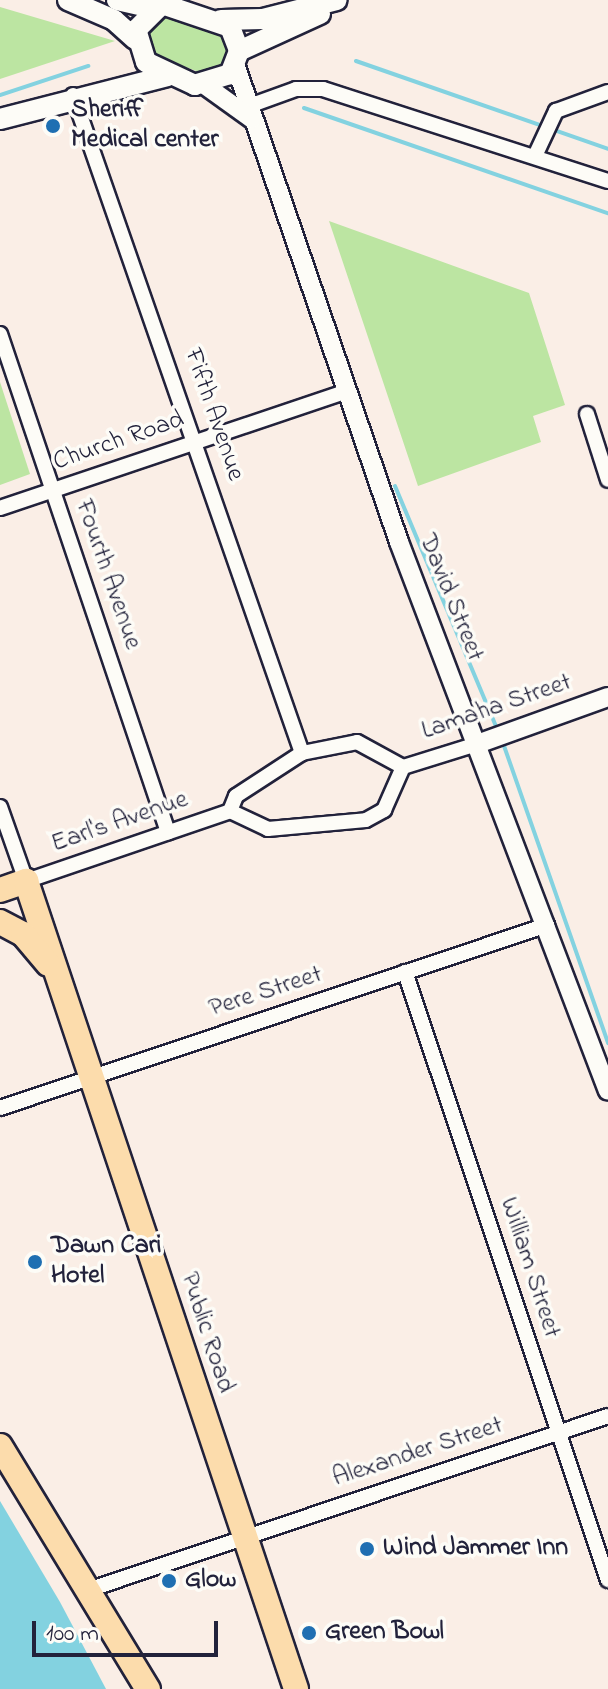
<!DOCTYPE html>
<html>
<head>
<meta charset="utf-8">
<style>
	body { margin:0 }
	#map { position:relative; width:608px; height:1689px; overflow:hidden; background:#faeee6; font-family:"Indie Flower",sans-serif }
	div>[style] { position:absolute }
	[style*='--x'] { left:calc(var(--x)*1px); top:calc(var(--y)*1px); width:calc(var(--w)*1px); rotate:calc(var(--a)*1deg) }
	.green>* { inset:0; background:#bce5a2 }
	.water>* { inset:0; background:#83d2e0 }
	.stream>* { height:4px; margin:-2px; padding:0 2px; transform-origin:2px; border-radius:2px; background:#83d2e0 }
	.roads { filter:drop-shadow(2px 0 #22223b) drop-shadow(-2px 0 #22223b) drop-shadow(0 2px #22223b) drop-shadow(0 -2px #22223b) }
	.minor>* { height:14px; margin:-7px; padding:0 7px; transform-origin:7px; border-radius:7px; background:#fdfcf7 }
	.tertiary>* { height:18px; margin:-9px; padding:0 9px; transform-origin:9px; border-radius:9px; background:#fdfcf7 }
	.secondary>* { height:20px; margin:-10px; padding:0 10px; transform-origin:10px; border-radius:10px; background:#fdfcf7 }
	.primary>* { height:24px; margin:-12px; padding:0 12px; transform-origin:12px; border-radius:12px; background:#fcdcac }
	.dots>* { width:22px; height:22px; translate:-50% -50%; box-sizing:border-box; border:4px solid #fdfcf7; border-radius:50% }
	span { translate:-50% -50%; white-space:nowrap; text-align:center; line-height:1.15; -webkit-text-stroke:7px #fdfcf7; paint-order:stroke }
	.poi-label { font-size:26px; color:#22223b; font-weight:700 }
	.left { translate:0 -50%; text-align:left }
	.street-label { font-size:26px; color:#22223b }
	.scale { position:absolute; left:32px; top:1621px; width:186px; height:36px; box-sizing:border-box; border:4px solid #22223b; border-top:0; padding-left:10px; font-size:24px; line-height:28px; white-space:nowrap; color:#22223b; -webkit-text-stroke:6px #fdfcf7; paint-order:stroke }
</style>
</head>
<body>
<div id="map">
	<div class="green">
		<div style="clip-path:polygon(0 7px,115px 41px,0 79px)"></div>
		<div style="clip-path:polygon(168px 14px,220px 32px,229px 53px,224px 65px,205px 74px,154px 56px,147px 31px)"></div>
		<div style="clip-path:polygon(329px 221px,529px 293px,565px 405px,533px 416px,541px 442px,418px 486px)"></div>
		<div style="clip-path:polygon(0 382px,30px 474px,0 485px)"></div>
	</div>
	<div class="water">
		<div style="clip-path:polygon(0 1501px,60px 1602px,106px 1689px,0 1689px)"></div>
	</div>
	<div class="stream">
		<div style="--x:356;--y:61;--w:267;--a:19.2"></div>
		<div style="--x:0;--y:95;--w:93;--a:-18.2"></div>
		<div style="--x:304;--y:108;--w:322;--a:19.1"></div>
		<div style="--x:395;--y:486;--w:266;--a:67.2"></div>
		<div style="--x:503;--y:743;--w:318;--a:70.7"></div>
	</div>
	<div class="roads">
		<div class="minor">
			<div style="--x:73;--y:95;--w:697;--a:70.81"></div>
			<div style="--x:249;--y:106;--w:50;--a:-19.9"></div>
			<div style="--x:296;--y:89;--w:27;--a:0"></div>
			<div style="--x:323;--y:89;--w:299;--a:17.9"></div>
			<div style="--x:535;--y:156;--w:50;--a:-65"></div>
			<div style="--x:556;--y:111;--w:55;--a:-20.1"></div>
			<div style="--x:0;--y:334;--w:526;--a:71.36"></div>
			<div style="--x:587;--y:414;--w:69;--a:72.3"></div>
			<div style="--x:0;--y:508;--w:364;--a:-18.6"></div>
			<div style="--x:403;--y:767;--w:81;--a:-17.3"></div>
			<div style="--x:0;--y:807;--w:78;--a:70.6"></div>
			<div style="--x:26;--y:881;--w:216;--a:-18.9"></div>
			<div style="--x:230;--y:811;--w:42;--a:25.3"></div>
			<div style="--x:268;--y:829;--w:98;--a:-5.2"></div>
			<div style="--x:366;--y:820;--w:21;--a:-29"></div>
			<div style="--x:384;--y:810;--w:47;--a:-66.2"></div>
			<div style="--x:230;--y:811;--w:16;--a:-68"></div>
			<div style="--x:236;--y:796;--w:79;--a:-33.1"></div>
			<div style="--x:302;--y:753;--w:56;--a:-11.3"></div>
			<div style="--x:357;--y:742;--w:52;--a:28.5"></div>
			<div style="--x:405;--y:972;--w:641;--a:71.54"></div>
			<div style="--x:0;--y:1108;--w:577;--a:-18.5"></div>
			<div style="--x:88;--y:1590;--w:548;--a:-18.5"></div>
		</div>
		<div class="tertiary">
			<div style="--x:236;--y:67;--w:502;--a:71.06"></div>
			<div style="--x:399;--y:542;--w:587;--a:69.16"></div>
			<div style="--x:206;--y:86;--w:57;--a:35.7"></div>
			<div style="--x:480;--y:743;--w:136;--a:-19.8"></div>
		</div>
		<div class="secondary">
			<div style="--x:68;--y:0;--w:50;--a:23.5"></div>
			<div style="--x:114;--y:20;--w:28;--a:42"></div>
			<div style="--x:117;--y:0;--w:35;--a:13"></div>
			<div style="--x:162;--y:4;--w:72;--a:18.7"></div>
			<div style="--x:230;--y:27;--w:26;--a:69"></div>
			<div style="--x:239;--y:51;--w:25;--a:111"></div>
			<div style="--x:230;--y:74;--w:37;--a:163"></div>
			<div style="--x:195;--y:85;--w:54;--a:-154.9"></div>
			<div style="--x:146;--y:62;--w:34;--a:-107"></div>
			<div style="--x:136;--y:30;--w:37;--a:-45"></div>
			<div style="--x:221;--y:20;--w:42;--a:-1.4"></div>
			<div style="--x:263;--y:19;--w:76;--a:-14.4"></div>
			<div style="--x:239;--y:51;--w:89;--a:-24.6"></div>
			<div style="--x:0;--y:119;--w:173;--a:-14.4"></div>
		</div>
		<div class="primary">
			<div style="--x:0;--y:890;--w:28;--a:-19"></div>
			<div style="--x:26;--y:881;--w:852;--a:71.52"></div>
			<div style="--x:0;--y:922;--w:26;--a:28"></div>
			<div style="--x:23;--y:934;--w:39;--a:50"></div>
			<div style="--x:0;--y:1446;--w:285;--a:58.7"></div>
		</div>
	</div>
	<div class="dots">
		<div style="left:53px;top:126px;background:#1f6fb2"></div>
		<div style="left:35px;top:1262px;background:#1f6fb2"></div>
		<div style="left:367px;top:1549px;background:#1f6fb2"></div>
		<div style="left:169px;top:1581px;background:#1f6fb2"></div>
		<div style="left:309px;top:1633px;background:#1f6fb2"></div>
	</div>
	<div class="poi-label">
		<span class="left" style="left:71px;top:126px">Sheriff<br>Medical center</span>
		<span class="left" style="left:51px;top:1262px">Dawn Cari<br>Hotel</span>
		<span class="left" style="left:383px;top:1549px">Wind Jammer Inn</span>
		<span class="left" style="left:185px;top:1581px">Glow</span>
		<span class="left" style="left:325px;top:1633px">Green Bowl</span>
	</div>
	<div class="street-label">
		<span style="left:213px;top:415px;rotate:71deg">Fifth Avenue</span>
		<span style="left:119px;top:442px;rotate:-19deg">Church Road</span>
		<span style="left:107px;top:575px;rotate:71deg">Fourth Avenue</span>
		<span style="left:450px;top:598px;rotate:68deg">David Street</span>
		<span style="left:497px;top:708px;rotate:-19deg">Lamaha Street</span>
		<span style="left:120px;top:823px;rotate:-19deg">Earl's Avenue</span>
		<span style="left:266px;top:993px;rotate:-18deg">Pere Street</span>
		<span style="left:529px;top:1268px;rotate:72deg">William Street</span>
		<span style="left:206px;top:1333px;rotate:72deg">Public Road</span>
		<span style="left:418px;top:1453px;rotate:-18deg">Alexander Street</span>
	</div>
	<div class="scale">100 m</div>
</div>
</body>
</html>
